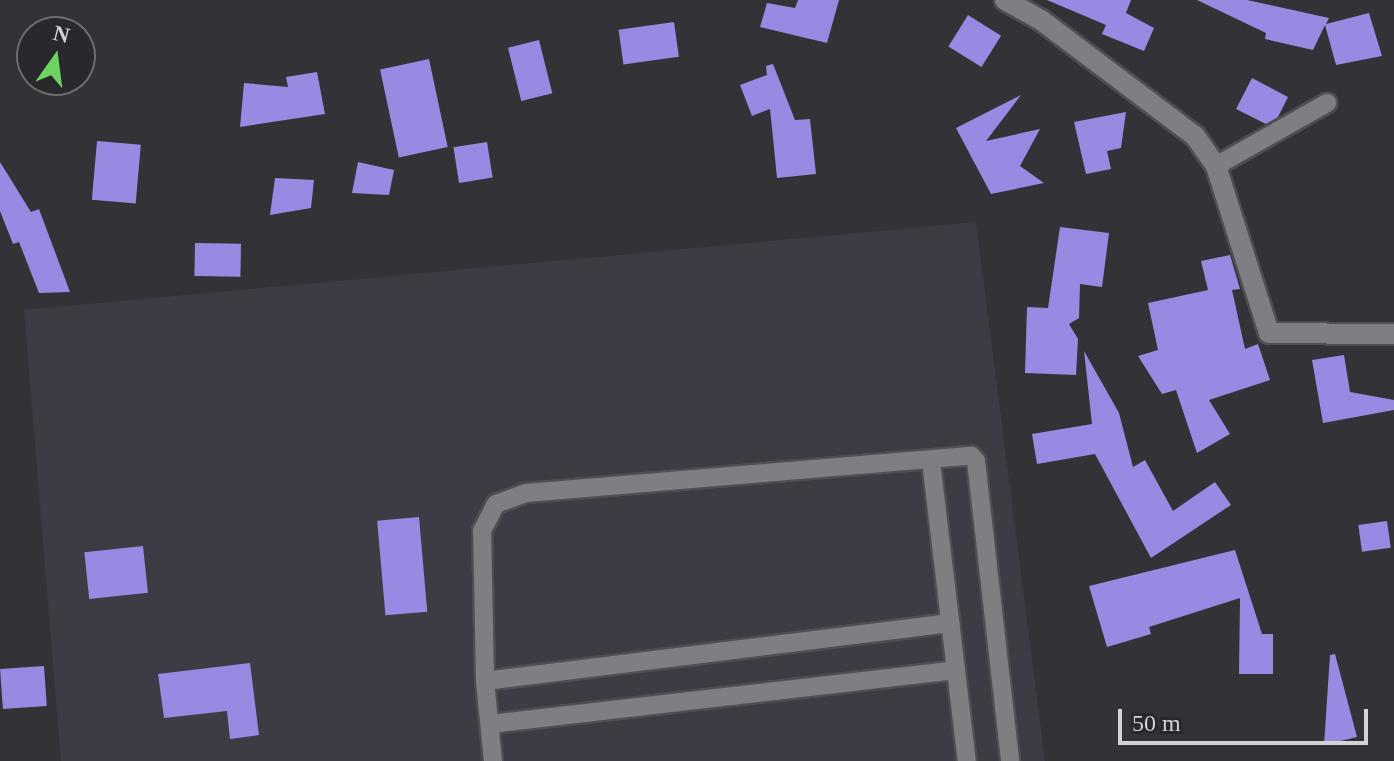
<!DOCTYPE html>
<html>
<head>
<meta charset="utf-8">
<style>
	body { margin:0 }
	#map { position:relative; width:1394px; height:761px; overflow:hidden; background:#333236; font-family:"Times New Roman",serif }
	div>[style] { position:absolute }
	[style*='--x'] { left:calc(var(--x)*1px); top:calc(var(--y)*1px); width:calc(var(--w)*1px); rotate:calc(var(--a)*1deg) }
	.built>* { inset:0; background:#3d3c45 }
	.building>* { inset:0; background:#9a89e2; transform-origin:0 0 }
	.roads { filter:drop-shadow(2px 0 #4f4e50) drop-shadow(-2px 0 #4f4e50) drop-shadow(0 2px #4f4e50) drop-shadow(0 -2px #4f4e50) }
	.lane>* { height:18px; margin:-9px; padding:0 9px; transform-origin:9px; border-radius:9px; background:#7f7e82 }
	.street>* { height:20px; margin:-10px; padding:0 10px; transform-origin:10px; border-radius:10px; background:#7f7e82 }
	span { translate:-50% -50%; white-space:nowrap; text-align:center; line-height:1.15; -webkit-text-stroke:8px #29282c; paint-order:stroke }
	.north { position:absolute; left:16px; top:16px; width:80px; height:80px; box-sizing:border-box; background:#29282c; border:2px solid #6d6c6f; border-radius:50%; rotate:14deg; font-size:22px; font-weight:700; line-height:32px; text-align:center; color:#d3d2d4 }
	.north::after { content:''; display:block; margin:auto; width:28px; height:36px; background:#6dd361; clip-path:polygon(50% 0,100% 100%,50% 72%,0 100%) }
	.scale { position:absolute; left:1118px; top:709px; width:250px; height:36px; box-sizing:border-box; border:4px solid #d3d2d4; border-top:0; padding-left:10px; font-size:24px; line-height:28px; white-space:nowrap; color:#d3d2d4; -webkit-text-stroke:6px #29282c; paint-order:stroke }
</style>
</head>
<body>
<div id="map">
	<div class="built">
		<div style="clip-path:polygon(976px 222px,1045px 761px,61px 761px,24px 310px)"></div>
	</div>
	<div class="building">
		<div style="clip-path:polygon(798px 0,839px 0,827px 43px,760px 27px,767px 3px,795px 8px)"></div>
		<div style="clip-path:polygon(1047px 0,1131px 0,1126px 13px,1154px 28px,1144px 51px,1102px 34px,1106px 25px)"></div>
		<div style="clip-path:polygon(1197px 0,1247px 0,1329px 18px,1326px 24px,1369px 13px,1382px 56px,1336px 65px,1325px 25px,1313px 50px,1265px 39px,1266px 33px)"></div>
		<div style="left:968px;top:15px;width:39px;height:37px;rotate:32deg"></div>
		<div style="left:674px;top:22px;width:35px;height:56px;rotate:82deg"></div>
		<div style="left:539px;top:40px;width:55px;height:32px;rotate:76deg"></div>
		<div style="left:429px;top:59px;width:90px;height:50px;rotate:78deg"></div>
		<div style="clip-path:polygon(773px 64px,795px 120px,810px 119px,816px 174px,777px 178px,770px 109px,752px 116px,740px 85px,767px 75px,766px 66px)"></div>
		<div style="clip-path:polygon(317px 72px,325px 114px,240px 127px,244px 83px,288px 87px,286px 77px)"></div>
		<div style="clip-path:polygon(1252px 78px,1288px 97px,1278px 117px,1266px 124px,1236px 109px)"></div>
		<div style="clip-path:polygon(1021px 95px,986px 141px,1040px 129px,1020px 166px,1044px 183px,991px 194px,956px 128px)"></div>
		<div style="clip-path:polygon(1126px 112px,1121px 148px,1107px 151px,1111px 169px,1086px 174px,1074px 122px)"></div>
		<div style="left:97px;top:141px;width:44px;height:59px;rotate:5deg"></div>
		<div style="left:487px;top:142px;width:36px;height:34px;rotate:81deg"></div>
		<div style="clip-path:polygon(0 162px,31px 212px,39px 209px,70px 292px,39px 293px,19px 242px,13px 244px,0 211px)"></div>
		<div style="clip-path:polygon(358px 162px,394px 170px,389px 195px,352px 193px)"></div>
		<div style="clip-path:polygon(275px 178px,314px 180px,311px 208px,270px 215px)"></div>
		<div style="clip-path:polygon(1060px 227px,1109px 233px,1102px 287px,1080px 284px,1079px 318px,1069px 324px,1078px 339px,1076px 375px,1025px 373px,1027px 307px,1048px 308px)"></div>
		<div style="left:195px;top:243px;width:46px;height:33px;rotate:1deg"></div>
		<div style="clip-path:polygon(1230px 255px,1240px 289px,1232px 290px,1245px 349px,1258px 344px,1270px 380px,1209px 400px,1230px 434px,1197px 453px,1176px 390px,1162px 394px,1138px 356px,1158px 350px,1148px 303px,1208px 290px,1201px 261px)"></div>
		<div style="clip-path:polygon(1084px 351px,1119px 413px,1133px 467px,1145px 460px,1173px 511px,1215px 482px,1231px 505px,1151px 558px,1095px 454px,1037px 464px,1032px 434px,1092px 424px)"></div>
		<div style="clip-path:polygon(1344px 355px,1350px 392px,1394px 400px,1394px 410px,1323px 423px,1312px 360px)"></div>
		<div style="left:419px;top:517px;width:95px;height:42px;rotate:85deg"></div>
		<div style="left:1387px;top:521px;width:27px;height:29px;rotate:82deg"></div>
		<div style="left:143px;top:546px;width:47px;height:59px;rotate:84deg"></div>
		<div style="clip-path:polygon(1235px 550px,1262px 634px,1273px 634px,1273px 674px,1239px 674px,1240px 598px,1149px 627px,1151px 634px,1107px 647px,1089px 586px)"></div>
		<div style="clip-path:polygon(1335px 654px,1357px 737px,1324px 745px,1330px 655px)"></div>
		<div style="clip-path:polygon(250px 663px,259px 735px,230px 739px,227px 711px,164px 718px,158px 674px)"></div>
		<div style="left:44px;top:666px;width:40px;height:44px;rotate:86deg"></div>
	</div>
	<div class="roads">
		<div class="lane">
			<div style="--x:1216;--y:166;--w:128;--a:-29.6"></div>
			<div style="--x:931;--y:461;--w:302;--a:83.2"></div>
			<div style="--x:485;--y:681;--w:469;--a:-7.1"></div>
			<div style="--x:490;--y:724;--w:469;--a:-6.6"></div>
			<div style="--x:493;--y:761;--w:80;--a:-95.7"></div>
			<div style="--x:485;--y:681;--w:150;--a:-91.1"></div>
			<div style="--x:482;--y:531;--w:30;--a:-63"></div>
			<div style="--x:496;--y:504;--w:32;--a:-20"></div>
			<div style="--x:526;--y:493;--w:447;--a:-4.8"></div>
			<div style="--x:971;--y:456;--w:7;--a:45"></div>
			<div style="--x:976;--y:461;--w:302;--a:83.5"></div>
		</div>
		<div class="street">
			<div style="--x:1005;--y:0;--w:41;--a:29.1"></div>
			<div style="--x:1041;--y:20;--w:193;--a:37"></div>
			<div style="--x:1195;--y:136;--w:37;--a:55"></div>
			<div style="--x:1216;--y:166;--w:175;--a:72.4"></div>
			<div style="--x:1269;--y:333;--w:125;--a:0.5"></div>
		</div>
	</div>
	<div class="north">N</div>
	<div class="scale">50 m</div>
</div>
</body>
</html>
